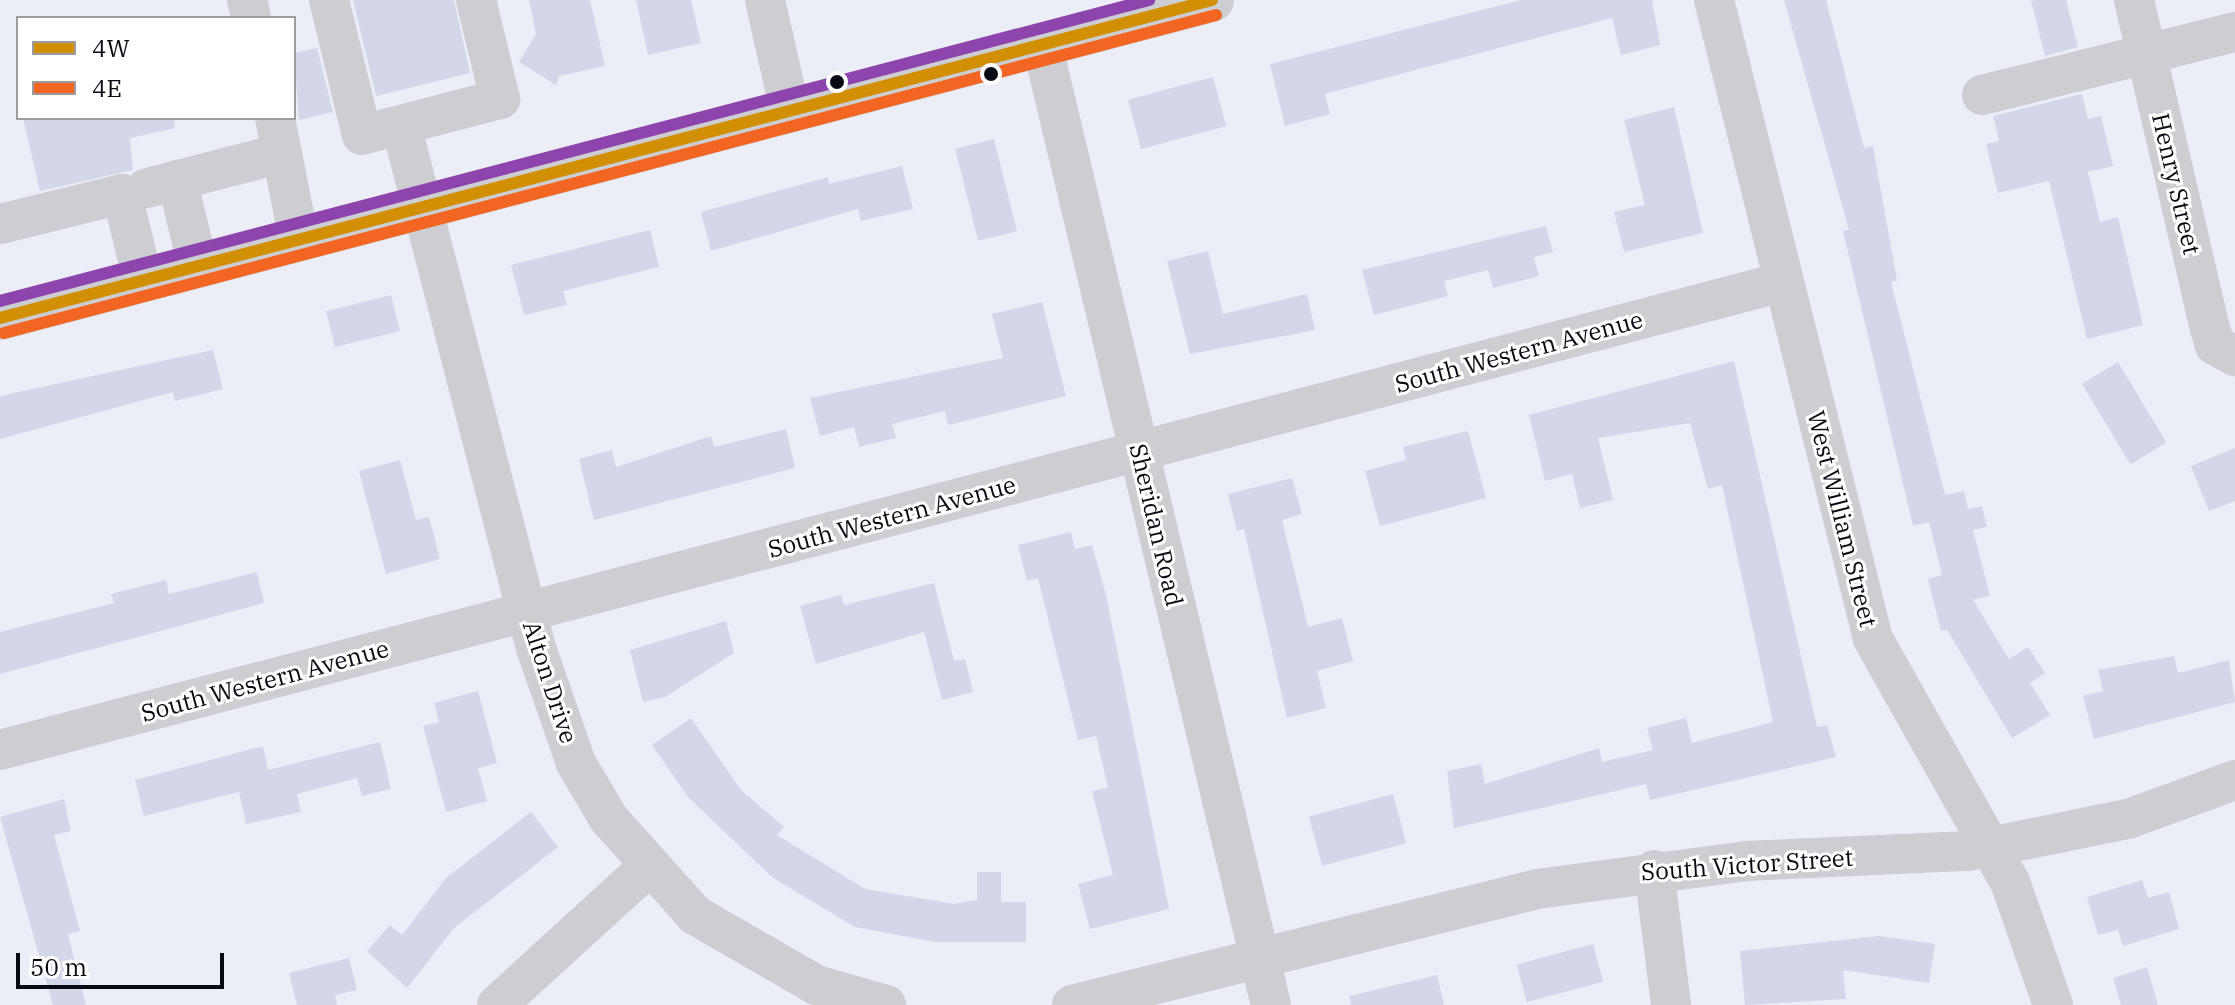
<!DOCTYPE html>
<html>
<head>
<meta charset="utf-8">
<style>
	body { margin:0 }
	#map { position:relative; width:2235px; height:1005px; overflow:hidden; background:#ebeef7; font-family:"IBM Plex Serif",serif }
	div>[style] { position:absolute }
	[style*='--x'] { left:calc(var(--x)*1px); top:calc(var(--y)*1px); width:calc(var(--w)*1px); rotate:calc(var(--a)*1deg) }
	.building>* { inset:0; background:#d3d7e9; transform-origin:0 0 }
	.minor>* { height:40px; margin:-20px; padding:0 20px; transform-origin:20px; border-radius:20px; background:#cdced1 }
	.major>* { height:44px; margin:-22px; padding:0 22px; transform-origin:22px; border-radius:22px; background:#cdced1 }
	.bus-1>* { height:12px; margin:-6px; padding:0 6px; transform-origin:6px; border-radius:6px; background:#d38f03 }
	.bus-2>* { height:12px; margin:-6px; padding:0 6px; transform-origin:6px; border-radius:6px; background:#f26522 }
	.bus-3>* { height:12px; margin:-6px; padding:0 6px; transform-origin:6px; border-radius:6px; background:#8e44ad }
	.dots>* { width:22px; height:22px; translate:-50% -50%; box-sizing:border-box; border:4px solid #fff; border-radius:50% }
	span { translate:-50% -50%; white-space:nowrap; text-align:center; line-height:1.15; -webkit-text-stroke:6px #fff; paint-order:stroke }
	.street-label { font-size:24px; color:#090b14 }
	.legend { position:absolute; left:16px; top:16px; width:280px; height:104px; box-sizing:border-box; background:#fff; border:2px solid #9d9da1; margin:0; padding:10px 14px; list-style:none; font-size:24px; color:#090b14 }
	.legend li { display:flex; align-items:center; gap:16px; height:40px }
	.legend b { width:40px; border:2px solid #9d9da1 }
	.scale { position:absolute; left:16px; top:953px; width:208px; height:36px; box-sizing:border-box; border:4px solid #090b14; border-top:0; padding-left:10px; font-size:24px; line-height:28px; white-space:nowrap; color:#090b14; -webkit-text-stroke:6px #fff; paint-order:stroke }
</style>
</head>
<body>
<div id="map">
	<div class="building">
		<div style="clip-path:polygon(353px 0,454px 0,470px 73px,376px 96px)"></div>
		<div style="clip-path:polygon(529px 0,590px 0,605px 66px,559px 76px,556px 85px,519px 62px,536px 34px)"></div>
		<div style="clip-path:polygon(636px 0,691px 0,701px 43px,648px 55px)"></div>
		<div style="clip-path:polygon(1521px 0,1652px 0,1660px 45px,1621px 55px,1612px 18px,1325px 94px,1330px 114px,1285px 126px,1270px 64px)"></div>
		<div style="clip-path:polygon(1784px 0,1826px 0,1864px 148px,1873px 146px,1897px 281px,1891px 282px,1945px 495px,1964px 491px,1968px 509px,1982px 506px,1987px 527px,1973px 530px,1990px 596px,1973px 600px,2009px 659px,2028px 647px,2045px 673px,2030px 683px,2050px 715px,2012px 738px,1947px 630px,1941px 631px,1928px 579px,1942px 575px,1929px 522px,1913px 526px,1843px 231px,1849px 230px)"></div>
		<div style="clip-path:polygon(2031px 0,2066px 0,2078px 47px,2045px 56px)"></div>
		<div style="clip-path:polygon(317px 48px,333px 112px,299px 120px,294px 53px)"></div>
		<div style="left:1213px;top:77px;width:51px;height:88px;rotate:75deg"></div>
		<div style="clip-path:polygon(2082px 94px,2088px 119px,2101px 116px,2113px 166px,2088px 172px,2100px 222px,2118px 217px,2143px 325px,2087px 339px,2049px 181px,1998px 193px,1986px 144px,1999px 141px,1993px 116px)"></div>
		<div style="clip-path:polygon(1674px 107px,1703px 233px,1624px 252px,1614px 212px,1645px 205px,1624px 120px)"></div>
		<div style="clip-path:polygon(23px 118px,174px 118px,175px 128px,130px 138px,133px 170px,40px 191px)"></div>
		<div style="left:994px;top:139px;width:95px;height:40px;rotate:76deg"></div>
		<div style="clip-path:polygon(902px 166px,913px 209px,861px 221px,858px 209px,711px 251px,701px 212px,828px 177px,829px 184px)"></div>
		<div style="clip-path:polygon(1546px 226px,1553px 252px,1534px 257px,1539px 276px,1493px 288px,1488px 270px,1444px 281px,1448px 296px,1374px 315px,1362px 270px)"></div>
		<div style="clip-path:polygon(650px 230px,659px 267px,563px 291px,567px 305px,524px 315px,511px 265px)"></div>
		<div style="clip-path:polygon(1208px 251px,1223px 314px,1307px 294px,1315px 330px,1190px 354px,1167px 261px)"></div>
		<div style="left:391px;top:295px;width:37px;height:67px;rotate:76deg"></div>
		<div style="clip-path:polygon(1042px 302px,1066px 396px,948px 425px,945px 411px,892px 424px,896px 438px,859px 447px,854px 427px,820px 436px,810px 398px,1003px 358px,992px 314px)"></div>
		<div style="clip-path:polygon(213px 350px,223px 389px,175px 401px,173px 392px,0 439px,0 396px)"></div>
		<div style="clip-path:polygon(1734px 361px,1817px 727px,1827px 725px,1836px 757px,1650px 800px,1646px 784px,1454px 828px,1447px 771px,1481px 764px,1485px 784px,1599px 748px,1602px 762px,1653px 750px,1647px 728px,1686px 718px,1692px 743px,1773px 722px,1722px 485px,1708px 489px,1690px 423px,1598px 438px,1613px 500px,1580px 508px,1572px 474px,1545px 481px,1529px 415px)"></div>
		<div style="left:2118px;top:362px;width:94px;height:42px;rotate:59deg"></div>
		<div style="clip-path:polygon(786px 429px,795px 468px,594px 520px,579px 459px,612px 450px,616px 467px,711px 436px,714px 447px)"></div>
		<div style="clip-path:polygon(1468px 431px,1486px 498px,1380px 526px,1365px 471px,1406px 460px,1403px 447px)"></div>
		<div style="clip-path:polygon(2235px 448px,2235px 501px,2209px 511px,2191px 466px)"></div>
		<div style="clip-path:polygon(400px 460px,416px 520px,429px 517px,440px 559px,386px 574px,359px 471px)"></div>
		<div style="clip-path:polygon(1292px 478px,1302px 514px,1282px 520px,1308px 627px,1342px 618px,1353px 661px,1317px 671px,1326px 708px,1287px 718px,1244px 529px,1237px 531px,1228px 494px)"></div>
		<div style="clip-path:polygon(1071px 532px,1075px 549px,1092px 545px,1106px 595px,1169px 909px,1090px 929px,1078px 884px,1113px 875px,1092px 791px,1108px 788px,1096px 736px,1078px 740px,1038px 578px,1027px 581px,1018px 545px)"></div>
		<div style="clip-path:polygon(257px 572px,264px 603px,0 674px,0 632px,114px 603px,111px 594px,166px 580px,169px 594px)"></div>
		<div style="clip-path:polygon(934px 583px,954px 661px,965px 659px,973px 692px,942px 700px,924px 632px,816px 664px,800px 606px,841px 595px,844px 605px)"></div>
		<div style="clip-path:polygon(726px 621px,734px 653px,665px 697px,643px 702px,630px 650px)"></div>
		<div style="clip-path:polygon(2174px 656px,2178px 673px,2229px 660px,2235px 702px,2094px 739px,2083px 696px,2103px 691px,2098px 670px)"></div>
		<div style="clip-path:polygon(478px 691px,497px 763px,478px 768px,487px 801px,446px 812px,423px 726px,439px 722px,434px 703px)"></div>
		<div style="clip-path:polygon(691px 718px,741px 790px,784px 827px,777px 835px,865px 889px,954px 904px,977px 900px,977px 872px,1001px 872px,1001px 902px,1026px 902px,1026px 942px,936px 942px,855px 927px,772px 877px,688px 797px,652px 745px)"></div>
		<div style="clip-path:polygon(380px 742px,391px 789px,362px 796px,357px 778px,297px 794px,301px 812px,246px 824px,239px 792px,144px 816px,135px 780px,263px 746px,268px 770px)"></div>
		<div style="left:1393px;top:794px;width:51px;height:87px;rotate:75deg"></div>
		<div style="clip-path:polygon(64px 799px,71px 831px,54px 835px,80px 931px,68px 934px,86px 1005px,53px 1005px,0 817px)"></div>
		<div style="clip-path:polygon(531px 812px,558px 847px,454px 928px,407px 988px,367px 951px,390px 925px,402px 935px,446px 878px)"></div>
		<div style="clip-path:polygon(2142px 880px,2148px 898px,2169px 892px,2179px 929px,2123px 946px,2118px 930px,2098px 935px,2087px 897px)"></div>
		<div style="clip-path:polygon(1879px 936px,1935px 944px,1929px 983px,1843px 970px,1846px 999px,1745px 1005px,1740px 951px)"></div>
		<div style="left:1593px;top:944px;width:39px;height:79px;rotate:75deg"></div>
		<div style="clip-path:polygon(349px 958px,357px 990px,335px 995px,337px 1005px,297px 1005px,289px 973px)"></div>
		<div style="clip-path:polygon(2147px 967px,2158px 1005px,2121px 1005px,2113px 978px)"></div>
		<div style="clip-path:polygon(1437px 975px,1444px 1005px,1351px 1005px,1350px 996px)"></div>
	</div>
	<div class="minor">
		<div style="--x:247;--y:0;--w:18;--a:77"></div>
		<div style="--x:329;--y:0;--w:139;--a:76.3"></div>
		<div style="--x:362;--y:135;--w:143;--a:-14.6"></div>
		<div style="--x:500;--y:99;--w:102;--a:-103.6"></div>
		<div style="--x:765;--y:0;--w:114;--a:77.3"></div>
		<div style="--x:1714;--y:0;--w:658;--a:76.03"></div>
		<div style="--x:1873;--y:639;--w:279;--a:60.6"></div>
		<div style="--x:2010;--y:882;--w:130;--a:70.7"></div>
		<div style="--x:2134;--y:0;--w:337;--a:77"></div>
		<div style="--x:2210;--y:328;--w:18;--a:74"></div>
		<div style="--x:2215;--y:345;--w:23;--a:29"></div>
		<div style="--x:1042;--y:44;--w:988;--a:76.6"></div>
		<div style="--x:1982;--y:95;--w:261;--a:-14"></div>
		<div style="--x:275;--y:118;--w:124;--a:78.9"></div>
		<div style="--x:401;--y:125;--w:540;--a:75.53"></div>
		<div style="--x:536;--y:648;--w:122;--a:70.8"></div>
		<div style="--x:576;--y:763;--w:65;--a:59.5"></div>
		<div style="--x:609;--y:819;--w:129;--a:48.1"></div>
		<div style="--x:695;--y:915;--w:140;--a:30"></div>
		<div style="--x:816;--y:985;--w:73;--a:15.9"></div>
		<div style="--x:177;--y:180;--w:89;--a:76.3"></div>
		<div style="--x:147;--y:188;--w:139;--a:-14.5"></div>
		<div style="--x:0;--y:224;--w:126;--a:-13.8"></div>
		<div style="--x:122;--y:194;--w:89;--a:76.4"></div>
		<div style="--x:0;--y:750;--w:1843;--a:-14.71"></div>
		<div style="--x:1654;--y:870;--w:136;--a:82.8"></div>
		<div style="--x:497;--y:1005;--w:203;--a:-42.4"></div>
		<div style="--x:1072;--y:1005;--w:479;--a:-14"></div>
		<div style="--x:1537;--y:889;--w:211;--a:-7.6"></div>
		<div style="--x:1746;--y:861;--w:223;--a:-2.6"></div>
		<div style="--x:1969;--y:851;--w:162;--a:-11.4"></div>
		<div style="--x:2128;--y:819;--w:114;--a:-20"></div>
	</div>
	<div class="major">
		<div style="--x:0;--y:318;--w:1253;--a:-14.7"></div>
	</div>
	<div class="bus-1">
		<div style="--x:0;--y:318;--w:1253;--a:-14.7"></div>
	</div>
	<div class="bus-2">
		<div style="--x:4;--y:333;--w:1253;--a:-14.7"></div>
	</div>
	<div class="bus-3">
		<div style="--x:0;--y:301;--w:1188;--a:-14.68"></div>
	</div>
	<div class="dots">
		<div style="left:991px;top:74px;background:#090b14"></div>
		<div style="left:837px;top:82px;background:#090b14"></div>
	</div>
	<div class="street-label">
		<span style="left:2176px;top:184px;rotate:77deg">Henry Street</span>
		<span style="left:1519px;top:352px;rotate:-15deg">South Western Avenue</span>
		<span style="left:892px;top:517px;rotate:-15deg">South Western Avenue</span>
		<span style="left:1842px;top:519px;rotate:76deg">West William Street</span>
		<span style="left:1156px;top:525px;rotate:77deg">Sheridan Road</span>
		<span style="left:265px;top:681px;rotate:-15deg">South Western Avenue</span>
		<span style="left:550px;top:682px;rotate:72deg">Alton Drive</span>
		<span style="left:1747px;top:865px;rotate:-4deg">South Victor Street</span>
	</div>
	<ul class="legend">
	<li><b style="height:10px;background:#d38f03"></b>4W</li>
	<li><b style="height:10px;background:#f26522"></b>4E</li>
	</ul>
	<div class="scale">50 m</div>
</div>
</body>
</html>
